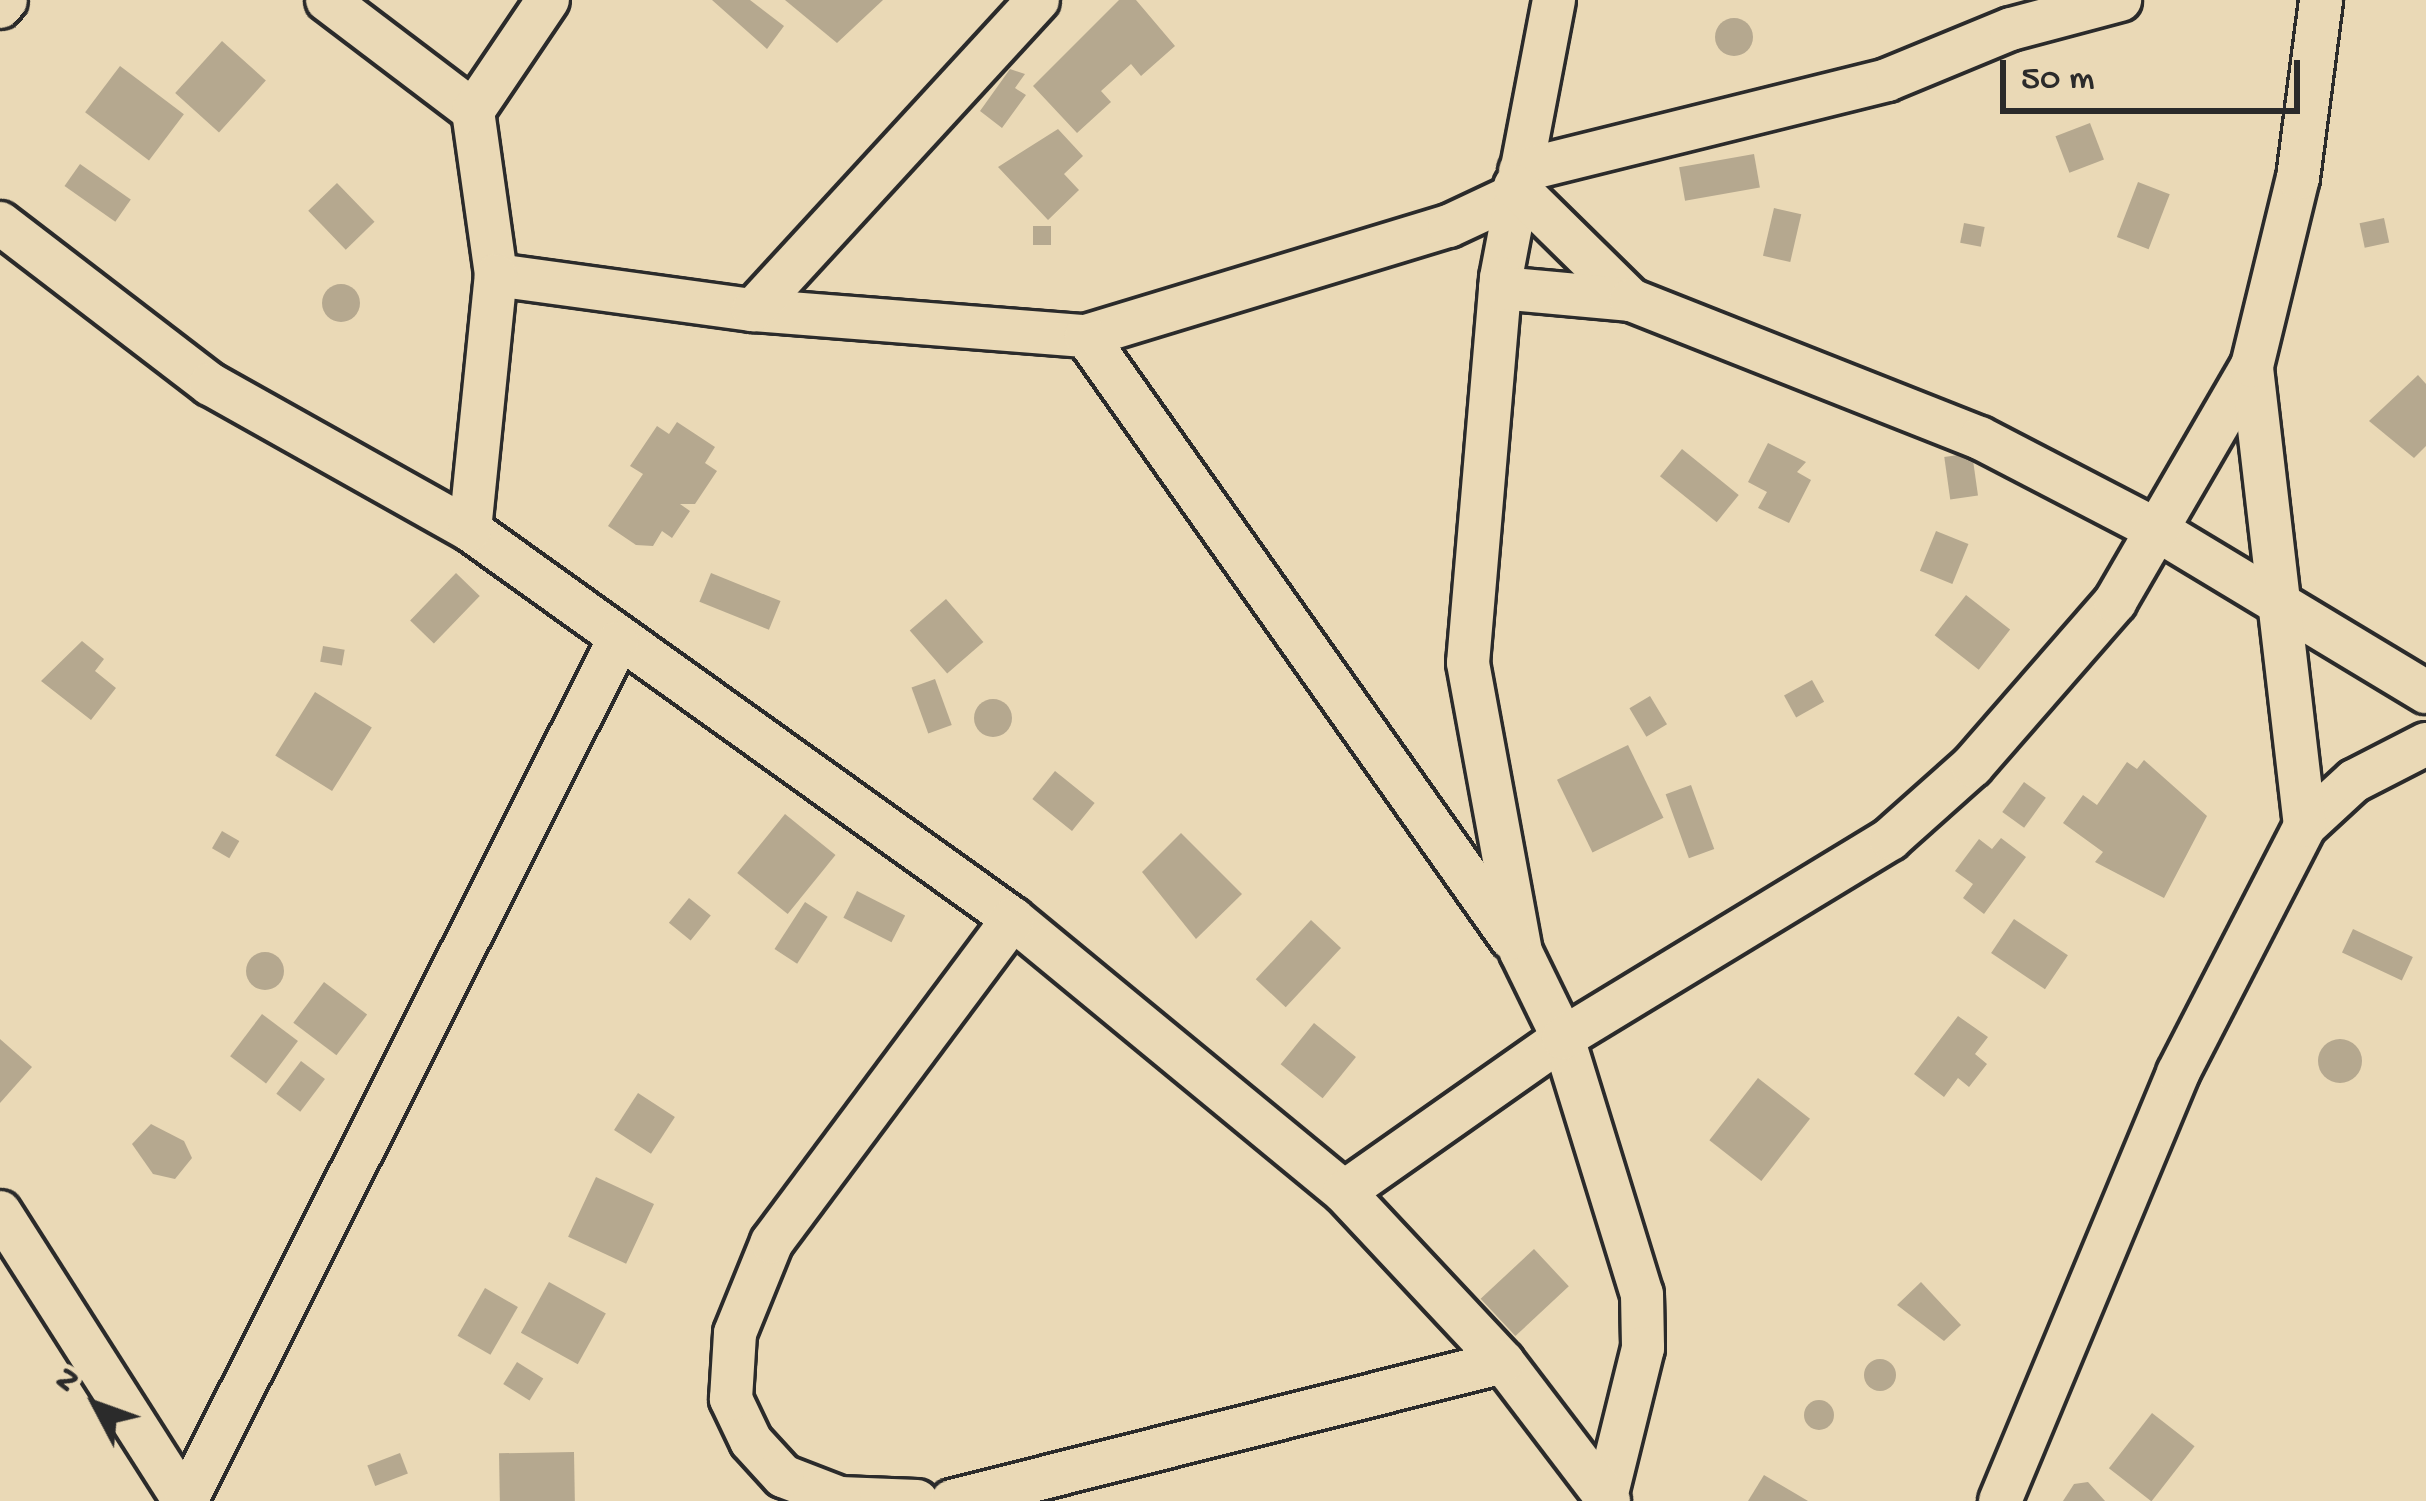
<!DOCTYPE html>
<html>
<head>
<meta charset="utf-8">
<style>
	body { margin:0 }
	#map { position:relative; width:2426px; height:1501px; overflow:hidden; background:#ead9b6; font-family:"Gochi Hand",sans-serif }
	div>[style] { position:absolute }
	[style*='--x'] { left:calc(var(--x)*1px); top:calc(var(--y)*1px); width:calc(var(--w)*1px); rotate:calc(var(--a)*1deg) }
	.building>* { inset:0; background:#b5a88f; transform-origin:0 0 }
	.round { border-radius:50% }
	.roads { filter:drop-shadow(3px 0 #2b2b2b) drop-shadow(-3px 0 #2b2b2b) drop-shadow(0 3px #2b2b2b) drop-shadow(0 -3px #2b2b2b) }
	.minor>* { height:42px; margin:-21px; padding:0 21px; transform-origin:21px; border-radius:21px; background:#ead9b6 }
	span { translate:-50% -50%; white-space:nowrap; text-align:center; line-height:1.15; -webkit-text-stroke:9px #ead9b6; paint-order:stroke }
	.north { position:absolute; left:36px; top:1345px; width:120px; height:120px; -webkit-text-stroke:9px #ead9b6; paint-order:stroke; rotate:311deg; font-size:33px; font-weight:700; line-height:48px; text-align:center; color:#2b2b2b }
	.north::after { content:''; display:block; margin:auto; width:42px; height:54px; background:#2b2b2b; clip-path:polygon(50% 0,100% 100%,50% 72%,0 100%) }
	.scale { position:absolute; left:2000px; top:60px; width:300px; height:54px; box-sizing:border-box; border:6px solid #2b2b2b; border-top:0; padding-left:15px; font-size:36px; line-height:42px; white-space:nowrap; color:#2b2b2b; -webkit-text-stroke:9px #ead9b6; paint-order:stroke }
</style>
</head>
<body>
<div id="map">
	<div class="building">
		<div style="clip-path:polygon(712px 0,750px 0,784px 26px,767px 49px)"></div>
		<div style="clip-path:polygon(785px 0,883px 0,837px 43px)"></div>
		<div style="clip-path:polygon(1119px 0,1136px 0,1175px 46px,1141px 76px,1131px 64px,1101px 91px,1111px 102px,1077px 133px,1033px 86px)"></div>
		<div class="round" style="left:1715px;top:18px;width:38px;height:38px"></div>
		<div style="left:222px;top:41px;width:59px;height:70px;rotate:42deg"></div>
		<div style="left:120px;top:66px;width:80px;height:58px;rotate:37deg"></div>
		<div style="clip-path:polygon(1010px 69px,1025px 74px,1015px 88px,1026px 95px,1002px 128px,980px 111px)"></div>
		<div style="left:2090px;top:123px;width:39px;height:37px;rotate:69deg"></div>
		<div style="clip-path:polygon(1058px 129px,1083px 156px,1064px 174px,1079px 190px,1048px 220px,998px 167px)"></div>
		<div style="left:1754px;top:154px;width:34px;height:76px;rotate:80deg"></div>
		<div style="left:80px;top:164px;width:62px;height:27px;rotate:35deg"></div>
		<div style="left:2138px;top:182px;width:34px;height:59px;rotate:21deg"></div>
		<div style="left:337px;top:183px;width:54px;height:40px;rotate:46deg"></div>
		<div style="left:1774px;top:208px;width:28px;height:49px;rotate:13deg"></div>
		<div style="left:2384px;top:218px;width:25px;height:25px;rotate:78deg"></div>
		<div style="left:1964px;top:223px;width:21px;height:20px;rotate:11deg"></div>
		<div style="left:1033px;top:226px;width:18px;height:19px"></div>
		<div class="round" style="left:322px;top:284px;width:38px;height:38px"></div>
		<div style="clip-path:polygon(2418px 375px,2426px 384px,2426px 446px,2414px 458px,2369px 421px)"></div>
		<div style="clip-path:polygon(677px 422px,715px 447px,705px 463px,717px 471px,695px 504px,680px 504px,690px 511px,672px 538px,662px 531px,653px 546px,636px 545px,608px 526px,643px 474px,630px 466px,657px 426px,669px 434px)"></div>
		<div style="clip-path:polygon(1768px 443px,1806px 462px,1797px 472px,1811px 480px,1789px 523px,1758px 508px,1767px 492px,1748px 482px)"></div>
		<div style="left:1682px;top:449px;width:73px;height:35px;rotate:39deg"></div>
		<div style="left:1972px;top:453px;width:43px;height:28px;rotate:82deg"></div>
		<div style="left:1936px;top:531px;width:35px;height:43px;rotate:22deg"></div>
		<div style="left:456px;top:573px;width:33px;height:66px;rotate:44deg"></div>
		<div style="left:711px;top:573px;width:75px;height:31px;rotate:22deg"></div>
		<div style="left:1966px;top:595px;width:56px;height:51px;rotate:38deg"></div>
		<div style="left:946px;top:599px;width:57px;height:48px;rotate:49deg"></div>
		<div style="clip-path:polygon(82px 641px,104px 659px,95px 671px,116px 688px,91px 720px,41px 681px)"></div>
		<div style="left:323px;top:646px;width:22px;height:16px;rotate:10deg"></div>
		<div style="left:935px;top:679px;width:49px;height:25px;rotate:70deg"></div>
		<div style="left:1812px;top:680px;width:25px;height:32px;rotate:61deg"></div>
		<div style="left:315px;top:692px;width:67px;height:75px;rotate:32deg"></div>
		<div style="left:1650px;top:696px;width:33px;height:24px;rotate:59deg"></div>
		<div class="round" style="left:974px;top:699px;width:38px;height:38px"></div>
		<div style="left:1628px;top:745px;width:81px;height:79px;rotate:64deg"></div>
		<div style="clip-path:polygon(2144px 760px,2207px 816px,2164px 898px,2095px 862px,2103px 852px,2063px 823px,2083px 795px,2097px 805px,2127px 762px,2137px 769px)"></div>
		<div style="left:1055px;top:771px;width:51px;height:36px;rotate:39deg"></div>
		<div style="left:2024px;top:782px;width:27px;height:37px;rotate:36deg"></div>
		<div style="left:1691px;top:785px;width:68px;height:27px;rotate:70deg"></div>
		<div style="left:785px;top:814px;width:65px;height:76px;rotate:39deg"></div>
		<div style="left:222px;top:831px;width:20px;height:20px;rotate:30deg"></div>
		<div style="clip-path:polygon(1181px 833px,1242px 894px,1196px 939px,1142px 872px)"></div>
		<div style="clip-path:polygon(2001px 838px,2026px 857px,1984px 914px,1963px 898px,1973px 884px,1955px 871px,1979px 839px,1992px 849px)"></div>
		<div style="left:857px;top:891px;width:54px;height:30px;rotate:27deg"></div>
		<div style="left:689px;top:898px;width:28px;height:32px;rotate:39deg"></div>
		<div style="left:805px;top:902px;width:27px;height:56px;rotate:33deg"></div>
		<div style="left:2014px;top:919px;width:65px;height:41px;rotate:34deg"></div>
		<div style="left:1311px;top:920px;width:41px;height:81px;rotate:43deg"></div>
		<div style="left:2353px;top:929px;width:66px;height:26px;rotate:25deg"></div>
		<div class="round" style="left:246px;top:952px;width:38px;height:38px"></div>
		<div style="left:324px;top:982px;width:54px;height:51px;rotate:37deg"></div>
		<div style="left:262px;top:1014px;width:45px;height:53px;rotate:37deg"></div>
		<div style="clip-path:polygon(1958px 1016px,1988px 1037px,1975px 1054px,1987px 1064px,1969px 1087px,1958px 1078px,1944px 1097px,1914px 1074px)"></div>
		<div style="left:1314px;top:1023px;width:54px;height:53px;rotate:39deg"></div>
		<div style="clip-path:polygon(0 1039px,32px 1067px,0 1103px)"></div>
		<div class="round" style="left:2318px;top:1039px;width:44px;height:44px"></div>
		<div style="left:301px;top:1061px;width:30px;height:41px;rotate:37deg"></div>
		<div style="left:1758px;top:1078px;width:66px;height:79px;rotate:38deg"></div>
		<div style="left:638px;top:1093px;width:44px;height:44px;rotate:33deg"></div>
		<div style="clip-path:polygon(151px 1124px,184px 1141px,192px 1158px,175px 1179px,153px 1174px,132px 1144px)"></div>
		<div style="left:596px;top:1177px;width:64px;height:66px;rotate:25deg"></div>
		<div style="left:1534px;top:1249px;width:51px;height:73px;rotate:47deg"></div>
		<div style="left:549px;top:1282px;width:65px;height:58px;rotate:29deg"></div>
		<div style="clip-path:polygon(1921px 1282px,1961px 1325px,1944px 1341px,1897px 1305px)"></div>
		<div style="left:485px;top:1288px;width:38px;height:55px;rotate:30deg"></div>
		<div class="round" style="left:1864px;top:1359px;width:32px;height:32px"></div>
		<div style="left:517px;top:1362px;width:31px;height:26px;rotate:32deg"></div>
		<div class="round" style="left:1804px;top:1400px;width:30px;height:30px"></div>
		<div style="left:2152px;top:1413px;width:54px;height:70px;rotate:38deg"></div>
		<div style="left:574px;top:1452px;width:49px;height:75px;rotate:89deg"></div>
		<div style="left:400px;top:1453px;width:22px;height:35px;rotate:69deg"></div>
		<div style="clip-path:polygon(1764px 1475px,1808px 1501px,1748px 1501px)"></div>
		<div style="clip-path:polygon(2088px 1482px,2105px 1501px,2063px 1501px,2074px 1484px)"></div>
	</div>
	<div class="roads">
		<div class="minor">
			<div style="--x:327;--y:0;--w:183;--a:37.2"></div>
			<div style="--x:473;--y:111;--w:166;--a:82"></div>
			<div style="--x:496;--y:275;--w:259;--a:7.8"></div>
			<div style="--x:753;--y:310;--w:334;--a:4.5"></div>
			<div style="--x:1086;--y:336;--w:379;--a:-16.9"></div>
			<div style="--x:1449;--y:226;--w:71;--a:-25.1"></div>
			<div style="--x:1554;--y:0;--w:283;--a:100.8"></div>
			<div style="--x:1501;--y:278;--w:386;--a:94.9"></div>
			<div style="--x:1468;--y:663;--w:294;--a:79.6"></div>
			<div style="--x:1521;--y:952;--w:96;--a:64"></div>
			<div style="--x:1563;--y:1038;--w:268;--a:72.9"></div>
			<div style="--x:1642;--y:1294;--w:54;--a:88.9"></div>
			<div style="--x:1643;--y:1348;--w:154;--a:103.9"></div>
			<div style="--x:0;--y:7;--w:9;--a:-49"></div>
			<div style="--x:473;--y:111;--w:134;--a:-56"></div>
			<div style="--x:1520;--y:171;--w:378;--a:-13.9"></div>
			<div style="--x:1887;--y:80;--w:134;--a:-22.4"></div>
			<div style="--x:2011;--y:29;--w:113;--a:-14.9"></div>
			<div style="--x:1515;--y:186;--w:163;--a:44.5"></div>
			<div style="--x:0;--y:223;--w:265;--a:37.5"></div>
			<div style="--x:210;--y:384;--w:298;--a:29.3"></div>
			<div style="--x:470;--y:530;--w:668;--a:35.62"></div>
			<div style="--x:1013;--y:919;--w:429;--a:39.5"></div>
			<div style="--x:1344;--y:1192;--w:233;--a:46.9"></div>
			<div style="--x:1503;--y:1362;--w:175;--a:52.7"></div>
			<div style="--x:1500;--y:288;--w:132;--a:5.2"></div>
			<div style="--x:1631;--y:300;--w:375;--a:21.6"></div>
			<div style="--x:1980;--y:438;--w:202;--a:27.5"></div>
			<div style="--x:2159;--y:531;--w:312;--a:31.1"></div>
			<div style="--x:753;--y:310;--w:421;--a:-47.4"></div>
			<div style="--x:1086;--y:336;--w:737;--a:54.78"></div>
			<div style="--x:470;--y:530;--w:256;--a:-84.2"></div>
			<div style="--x:2305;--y:826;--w:67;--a:-42.6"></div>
			<div style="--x:2354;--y:781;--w:81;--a:-27.2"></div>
			<div style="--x:1344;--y:1192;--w:268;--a:-35.1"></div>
			<div style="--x:1563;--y:1038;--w:383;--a:-31.3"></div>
			<div style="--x:1890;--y:839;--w:110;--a:-41.7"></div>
			<div style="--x:1972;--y:766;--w:218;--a:-48.9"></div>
			<div style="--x:2115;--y:602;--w:273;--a:-59.9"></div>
			<div style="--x:0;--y:1212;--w:343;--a:57.5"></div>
			<div style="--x:186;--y:1501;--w:960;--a:-63.33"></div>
			<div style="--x:917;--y:1501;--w:77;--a:-177.8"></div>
			<div style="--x:840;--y:1498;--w:61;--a:-158.9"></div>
			<div style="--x:783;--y:1476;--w:47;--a:-132.4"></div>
			<div style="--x:751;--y:1441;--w:47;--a:-115.5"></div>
			<div style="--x:731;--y:1399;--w:66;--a:-86.5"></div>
			<div style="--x:735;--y:1333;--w:98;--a:-67.9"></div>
			<div style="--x:772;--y:1242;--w:403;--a:-53.3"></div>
			<div style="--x:952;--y:1501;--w:568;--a:-14.16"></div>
			<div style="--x:2000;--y:1501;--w:464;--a:-67.4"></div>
			<div style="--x:2178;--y:1073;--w:278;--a:-62.8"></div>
			<div style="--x:2305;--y:826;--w:463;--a:-96.6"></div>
			<div style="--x:2252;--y:366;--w:194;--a:-76.3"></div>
			<div style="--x:2298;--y:178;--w:179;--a:-82.6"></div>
		</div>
	</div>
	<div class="north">N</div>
	<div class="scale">50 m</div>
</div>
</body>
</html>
